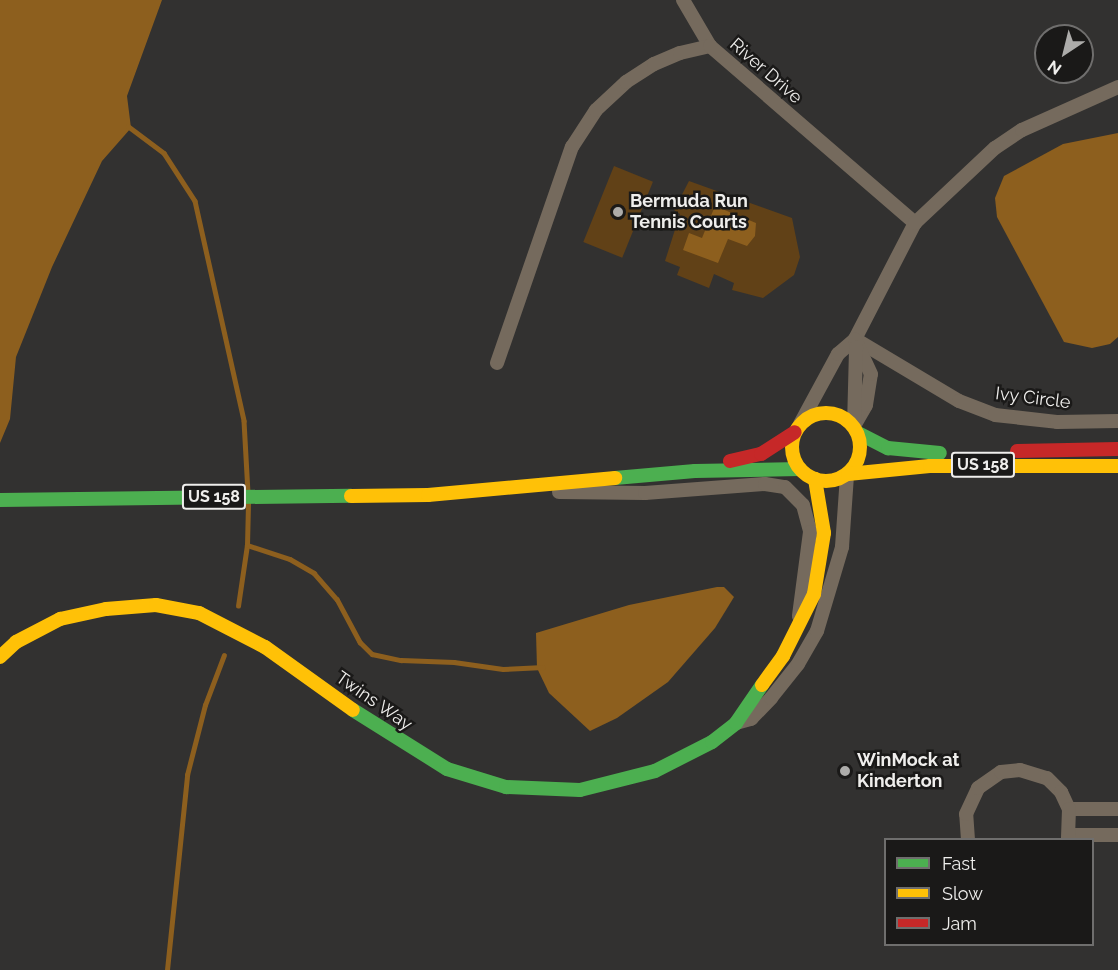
<!DOCTYPE html>
<html>
<head>
<meta charset="utf-8">
<style>
	body { margin:0 }
	#map { position:relative; width:1118px; height:970px; overflow:hidden; background:#323130; font-family:Raleway,sans-serif }
	div>[style] { position:absolute }
	[style*='--x'] { left:calc(var(--x)*1px); top:calc(var(--y)*1px); width:calc(var(--w)*1px); rotate:calc(var(--a)*1deg) }
	.green>* { inset:0; background:#614117; transform-origin:0 0 }
	.water>* { inset:0; background:#8d5f1e }
	.stream>* { height:4.5px; margin:-2.25px; padding:0 2.25px; transform-origin:2.25px; border-radius:2.25px; background:#8d5f1e }
	.street>* { height:14px; margin:-7px; padding:0 7px; transform-origin:7px; border-radius:7px; background:#756a5d }
	.fast>* { height:14px; margin:-7px; padding:0 7px; transform-origin:7px; border-radius:7px; background:#4caf50 }
	.slow>* { height:14px; margin:-7px; padding:0 7px; transform-origin:7px; border-radius:7px; background:#ffc107 }
	.slow>.ring { margin:-7px; padding:0; box-sizing:content-box; background:none; border:14px solid #ffc107; border-radius:50% }
	.jam>* { height:14px; margin:-7px; padding:0 7px; transform-origin:7px; border-radius:7px; background:#c62828 }
	.dots>* { width:16px; height:16px; translate:-50% -50%; box-sizing:border-box; border:3px solid #1a1918; border-radius:50% }
	span { translate:-50% -50%; white-space:nowrap; text-align:center; line-height:1.15; -webkit-text-stroke:5px #1a1918; paint-order:stroke }
	.shield-label span { padding:2px 4px; background:#1a1918; border:2px solid; border-radius:4px; -webkit-text-stroke-width:0 }
	.shield-label { font-size:16px; color:#efeeec; font-weight:700 }
	.street-label { font-size:18px; color:#efeeec }
	.poi-label { font-size:18px; color:#efeeec; font-weight:700 }
	.left { translate:0 -50%; text-align:left }
	.legend { position:absolute; left:884px; top:838px; width:210px; height:108px; box-sizing:border-box; background:#1a1918; border:2px solid #6f6e6d; margin:0; padding:8px 10px; list-style:none; font-size:18px; color:#efeeec }
	.legend li { display:flex; align-items:center; gap:12px; height:30px }
	.legend b { width:30px; border:2px solid #6f6e6d }
	.north { position:absolute; left:1034px; top:24px; width:60px; height:60px; box-sizing:border-box; background:#1a1918; border:2px solid #6f6e6d; border-radius:50%; rotate:215deg; font-size:16px; font-weight:700; line-height:24px; text-align:center; color:#efeeec }
	.north::after { content:''; display:block; margin:auto; width:21px; height:27px; background:#adacaa; clip-path:polygon(50% 0,100% 100%,50% 72%,0 100%) }
</style>
</head>
<body>
<div id="map">
	<div class="green">
		<div style="left:614px;top:166px;width:42px;height:82px;rotate:22deg"></div>
		<div style="clip-path:polygon(689px 181px,792px 218px,800px 257px,794px 275px,763px 298px,732px 290px,734px 283px,714px 274px,709px 288px,677px 275px,680px 267px,665px 261px,680px 214px,674px 210px)"></div>
	</div>
	<div class="water">
		<div style="clip-path:polygon(0 0,162px 0,127px 96px,131px 128px,102px 161px,52px 267px,16px 357px,10px 419px,0 443px)"></div>
		<div style="clip-path:polygon(1118px 133px,1118px 337px,1110px 344px,1092px 348px,1064px 342px,997px 217px,995px 198px,1004px 176px,1063px 144px)"></div>
		<div style="clip-path:polygon(715px 206px,756px 223px,755px 236px,747px 246px,728px 239px,718px 263px,683px 250px,689px 233px,702px 238px)"></div>
		<div style="clip-path:polygon(717px 587px,724px 587px,734px 597px,715px 628px,668px 682px,617px 718px,590px 731px,549px 693px,537px 668px,536px 633px,629px 605px)"></div>
	</div>
	<div class="stream">
		<div style="--x:128;--y:126;--w:45;--a:36.9"></div>
		<div style="--x:164;--y:153;--w:57;--a:57.1"></div>
		<div style="--x:195;--y:201;--w:225;--a:77.4"></div>
		<div style="--x:244;--y:421;--w:71;--a:86.8"></div>
		<div style="--x:247;--y:545;--w:45;--a:18"></div>
		<div style="--x:290;--y:559;--w:28;--a:30"></div>
		<div style="--x:314;--y:573;--w:35;--a:49"></div>
		<div style="--x:337;--y:599;--w:49;--a:61.9"></div>
		<div style="--x:360;--y:642;--w:17;--a:45"></div>
		<div style="--x:372;--y:654;--w:30;--a:12"></div>
		<div style="--x:401;--y:660;--w:53;--a:2.2"></div>
		<div style="--x:454;--y:662;--w:49;--a:8.1"></div>
		<div style="--x:503;--y:669;--w:40;--a:-2.9"></div>
		<div style="--x:238;--y:606;--w:62;--a:-81.6"></div>
		<div style="--x:247;--y:545;--w:41;--a:-88.6"></div>
		<div style="--x:167;--y:970;--w:196;--a:-84.1"></div>
		<div style="--x:187;--y:775;--w:72;--a:-75.6"></div>
		<div style="--x:205;--y:705;--w:53;--a:-69.2"></div>
	</div>
	<div class="street">
		<div style="--x:683;--y:0;--w:53;--a:59.6"></div>
		<div style="--x:855;--y:339;--w:121;--a:30.8"></div>
		<div style="--x:959;--y:401;--w:39;--a:21"></div>
		<div style="--x:995;--y:415;--w:62;--a:6.4"></div>
		<div style="--x:1057;--y:422;--w:61;--a:-0.9"></div>
		<div style="--x:497;--y:363;--w:229;--a:-70.9"></div>
		<div style="--x:572;--y:147;--w:44;--a:-57"></div>
		<div style="--x:596;--y:110;--w:41;--a:-43"></div>
		<div style="--x:626;--y:82;--w:33;--a:-33"></div>
		<div style="--x:654;--y:64;--w:28;--a:-23"></div>
		<div style="--x:680;--y:53;--w:31;--a:-13"></div>
		<div style="--x:710;--y:46;--w:271;--a:40.8"></div>
		<div style="--x:800;--y:424;--w:80;--a:-61.5"></div>
		<div style="--x:838;--y:354;--w:23;--a:-41"></div>
		<div style="--x:855;--y:339;--w:131;--a:-62.7"></div>
		<div style="--x:915;--y:223;--w:110;--a:-43.2"></div>
		<div style="--x:995;--y:148;--w:32;--a:-34"></div>
		<div style="--x:1022;--y:130;--w:105;--a:-24.1"></div>
		<div style="--x:854;--y:426;--w:24;--a:-60"></div>
		<div style="--x:866;--y:405;--w:31;--a:-81"></div>
		<div style="--x:871;--y:374;--w:38;--a:-115"></div>
		<div style="--x:854;--y:426;--w:79;--a:-88.5"></div>
		<div style="--x:559;--y:492;--w:86;--a:0.7"></div>
		<div style="--x:645;--y:493;--w:120;--a:-4.3"></div>
		<div style="--x:765;--y:484;--w:20;--a:9"></div>
		<div style="--x:785;--y:487;--w:25;--a:45"></div>
		<div style="--x:803;--y:505;--w:28;--a:75"></div>
		<div style="--x:810;--y:532;--w:85;--a:97.5"></div>
		<div style="--x:736;--y:723;--w:16;--a:-15"></div>
		<div style="--x:751;--y:719;--w:29;--a:-46"></div>
		<div style="--x:771;--y:698;--w:43;--a:-51.5"></div>
		<div style="--x:798;--y:664;--w:38;--a:-60"></div>
		<div style="--x:817;--y:631;--w:88;--a:-73.4"></div>
		<div style="--x:842;--y:547;--w:72;--a:-86"></div>
		<div style="--x:1069;--y:809;--w:49;--a:0"></div>
		<div style="--x:1070;--y:835;--w:48;--a:0"></div>
		<div style="--x:968;--y:840;--w:26;--a:-94"></div>
		<div style="--x:966;--y:814;--w:29;--a:-65"></div>
		<div style="--x:978;--y:788;--w:28;--a:-35"></div>
		<div style="--x:1001;--y:772;--w:19;--a:-6"></div>
		<div style="--x:1020;--y:770;--w:28;--a:17"></div>
		<div style="--x:1047;--y:778;--w:20;--a:45"></div>
		<div style="--x:1061;--y:792;--w:19;--a:65"></div>
		<div style="--x:1069;--y:809;--w:31;--a:92"></div>
	</div>
	<div class="fast">
		<div style="--x:858;--y:433;--w:34;--a:27"></div>
		<div style="--x:888;--y:448;--w:52;--a:5.5"></div>
		<div style="--x:615;--y:478;--w:80;--a:-5"></div>
		<div style="--x:695;--y:471;--w:105;--a:-1.1"></div>
		<div style="--x:0;--y:500;--w:351;--a:-0.7"></div>
		<div style="--x:353;--y:710;--w:111;--a:32.1"></div>
		<div style="--x:447;--y:769;--w:62;--a:17"></div>
		<div style="--x:506;--y:787;--w:74;--a:2.3"></div>
		<div style="--x:580;--y:790;--w:77;--a:-14.2"></div>
		<div style="--x:655;--y:771;--w:64;--a:-27"></div>
		<div style="--x:712;--y:742;--w:31;--a:-38"></div>
		<div style="--x:736;--y:723;--w:46;--a:-55.6"></div>
	</div>
	<div class="slow">
		<div class="ring" style="left:792px;top:413px;width:54px;height:54px"></div>
		<div style="--x:848;--y:474;--w:82;--a:-5.6"></div>
		<div style="--x:930;--y:466;--w:188;--a:0"></div>
		<div style="--x:351;--y:496;--w:77;--a:-0.7"></div>
		<div style="--x:428;--y:495;--w:188;--a:-5.2"></div>
		<div style="--x:0;--y:657;--w:22;--a:-43"></div>
		<div style="--x:16;--y:642;--w:50;--a:-27.6"></div>
		<div style="--x:60;--y:619;--w:47;--a:-12.3"></div>
		<div style="--x:106;--y:609;--w:50;--a:-4.6"></div>
		<div style="--x:156;--y:605;--w:44;--a:10.5"></div>
		<div style="--x:199;--y:613;--w:74;--a:27.3"></div>
		<div style="--x:265;--y:647;--w:108;--a:35.6"></div>
		<div style="--x:762;--y:685;--w:36;--a:-54"></div>
		<div style="--x:783;--y:656;--w:69;--a:-63.4"></div>
		<div style="--x:814;--y:594;--w:62;--a:-80.7"></div>
		<div style="--x:824;--y:533;--w:55;--a:-99.5"></div>
	</div>
	<div class="jam">
		<div style="--x:1017;--y:451;--w:101;--a:-1.1"></div>
		<div style="--x:730;--y:461;--w:32;--a:-13"></div>
		<div style="--x:761;--y:454;--w:40;--a:-32.9"></div>
	</div>
	<div class="dots">
		<div style="left:618px;top:212px;background:#adacaa"></div>
		<div style="left:845px;top:771px;background:#adacaa"></div>
	</div>
	<div class="shield-label">
		<span style="left:983px;top:465px">US 158</span>
		<span style="left:214px;top:497px">US 158</span>
	</div>
	<div class="street-label">
		<span style="left:766px;top:71px;rotate:41deg">River Drive</span>
		<span style="left:1033px;top:398px;rotate:7deg">Ivy Circle</span>
		<span style="left:374px;top:701px;rotate:35deg">Twins Way</span>
	</div>
	<div class="poi-label">
		<span class="left" style="left:630px;top:212px">Bermuda Run<br>Tennis Courts</span>
		<span class="left" style="left:857px;top:771px">WinMock at<br>Kinderton</span>
	</div>
	<ul class="legend">
	<li><b style="height:8px;background:#4caf50"></b>Fast</li>
	<li><b style="height:8px;background:#ffc107"></b>Slow</li>
	<li><b style="height:8px;background:#c62828"></b>Jam</li>
	</ul>
	<div class="north">N</div>
</div>
</body>
</html>
